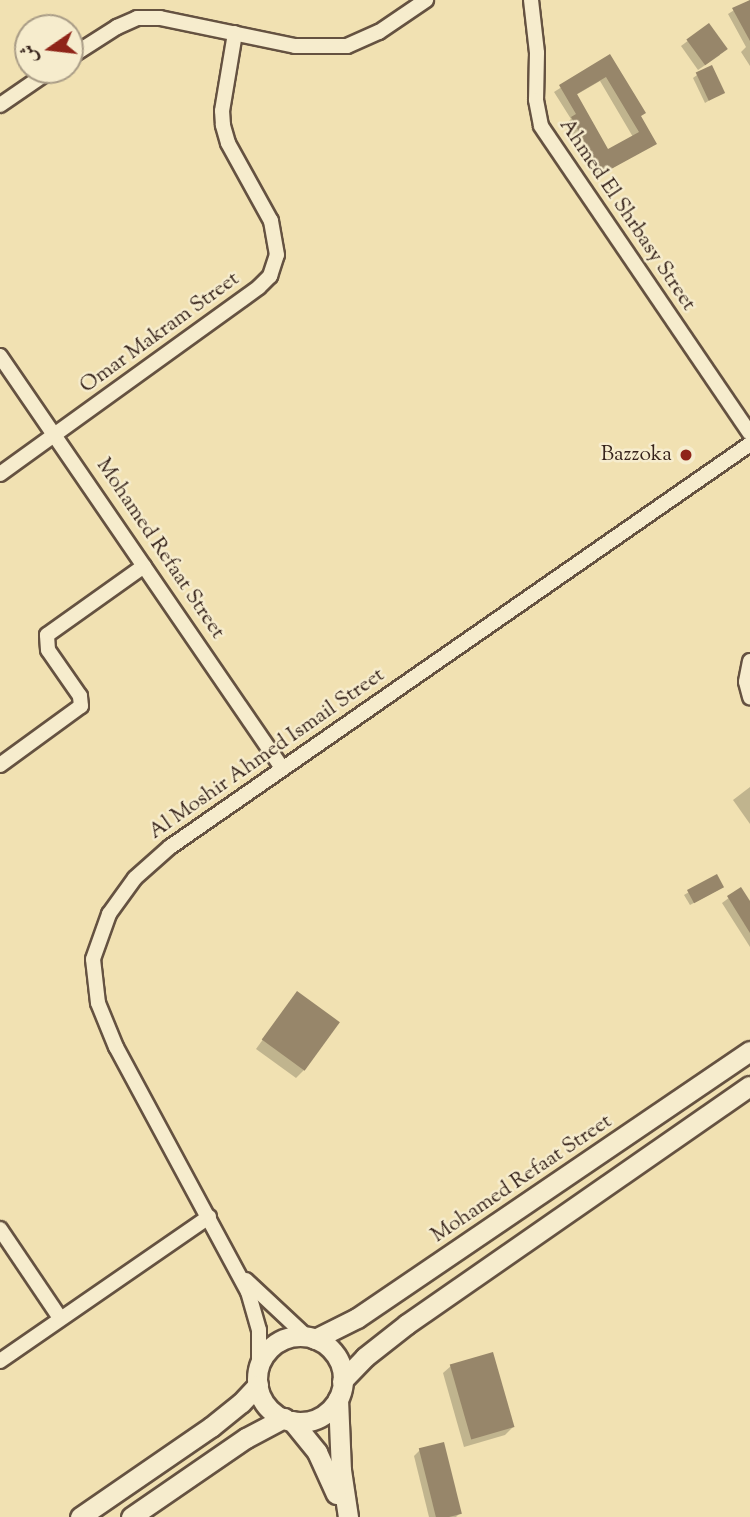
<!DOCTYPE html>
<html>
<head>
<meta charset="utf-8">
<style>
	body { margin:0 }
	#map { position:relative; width:750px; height:1517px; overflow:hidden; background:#f1e1b2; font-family:"Sorts Mill Goudy",Amiri,serif }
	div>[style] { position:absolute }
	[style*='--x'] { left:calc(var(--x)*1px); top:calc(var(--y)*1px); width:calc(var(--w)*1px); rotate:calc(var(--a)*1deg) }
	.shadow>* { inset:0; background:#0003 }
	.building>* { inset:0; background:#97866a; transform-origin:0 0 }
	.roads { filter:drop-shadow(2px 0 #655241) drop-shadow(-2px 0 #655241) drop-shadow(0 2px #655241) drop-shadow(0 -2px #655241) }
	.street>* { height:14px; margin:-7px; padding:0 7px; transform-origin:7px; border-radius:7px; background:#f6eccd }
	.secondary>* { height:19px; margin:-9.5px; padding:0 9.5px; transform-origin:9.5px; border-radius:9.5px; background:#f6eccd }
	.secondary>.ring { margin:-9.5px; padding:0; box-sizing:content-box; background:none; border:19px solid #f6eccd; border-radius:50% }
	.dots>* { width:19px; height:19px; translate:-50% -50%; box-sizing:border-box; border:4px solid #f6eccd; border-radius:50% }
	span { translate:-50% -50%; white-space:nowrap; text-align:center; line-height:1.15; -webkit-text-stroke:5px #f6eccd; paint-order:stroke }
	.street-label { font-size:21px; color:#36231b }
	.poi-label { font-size:21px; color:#36231b }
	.right { translate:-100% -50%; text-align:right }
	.north { position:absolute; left:14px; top:14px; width:70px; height:70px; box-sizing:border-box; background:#f6eccd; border:2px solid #a99c86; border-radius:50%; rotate:256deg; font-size:19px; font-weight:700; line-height:28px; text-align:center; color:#36231b }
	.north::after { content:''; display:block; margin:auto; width:24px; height:32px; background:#8f2418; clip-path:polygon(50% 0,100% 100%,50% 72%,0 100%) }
</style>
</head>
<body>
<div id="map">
	<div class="shadow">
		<div style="clip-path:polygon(750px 0,750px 66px,741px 52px,746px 47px,728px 14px)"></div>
		<div style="clip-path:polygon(709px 25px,720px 55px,698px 70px,681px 46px)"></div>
		<div style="clip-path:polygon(evenodd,610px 56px,654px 143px,596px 178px,566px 124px,571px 119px,554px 92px,610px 56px,600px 81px,633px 137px,607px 151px,576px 95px,600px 81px)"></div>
		<div style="clip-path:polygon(697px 75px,723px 92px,705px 103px,693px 78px)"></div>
		<div style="clip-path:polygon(750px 787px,750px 824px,733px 800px)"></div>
		<div style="clip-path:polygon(716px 876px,718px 890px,690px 905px,684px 895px)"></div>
		<div style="clip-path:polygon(741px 889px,750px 904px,750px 947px,722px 903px)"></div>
		<div style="clip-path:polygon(290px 1002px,304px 1070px,296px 1078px,256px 1049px)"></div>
		<div style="clip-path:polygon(451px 1366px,513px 1427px,505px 1435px,464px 1447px,443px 1373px)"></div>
		<div style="clip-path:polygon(420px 1450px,460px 1513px,456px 1517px,429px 1517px,414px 1456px)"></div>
	</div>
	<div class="building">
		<div style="clip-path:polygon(750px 0,750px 41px,732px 8px)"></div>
		<div style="left:709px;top:23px;width:32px;height:28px;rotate:54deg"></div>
		<div style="clip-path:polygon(evenodd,610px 54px,646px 113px,641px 116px,657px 144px,602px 174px,571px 117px,576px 114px,559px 85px,610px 54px,606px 77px,639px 132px,608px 149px,577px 94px,606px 77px)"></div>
		<div style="left:712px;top:65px;width:31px;height:18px;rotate:65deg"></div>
		<div style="left:717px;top:874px;width:15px;height:34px;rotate:62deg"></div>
		<div style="clip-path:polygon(741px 887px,750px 901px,750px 933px,727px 896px)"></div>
		<div style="left:297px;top:991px;width:53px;height:60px;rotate:36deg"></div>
		<div style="left:493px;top:1352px;width:78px;height:45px;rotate:74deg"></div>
		<div style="left:444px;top:1442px;width:74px;height:26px;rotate:76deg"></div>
	</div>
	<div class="roads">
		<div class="street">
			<div style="--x:531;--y:0;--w:53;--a:83.5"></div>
			<div style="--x:537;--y:53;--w:47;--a:91.2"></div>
			<div style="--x:536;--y:100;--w:26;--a:79"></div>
			<div style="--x:541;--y:126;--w:371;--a:55.8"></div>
			<div style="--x:70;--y:57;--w:56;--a:-32.6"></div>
			<div style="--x:117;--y:27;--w:22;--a:-24"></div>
			<div style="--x:137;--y:18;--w:23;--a:0"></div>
			<div style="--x:160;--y:18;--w:138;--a:11.7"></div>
			<div style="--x:295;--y:46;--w:52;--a:0"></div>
			<div style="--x:347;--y:46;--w:35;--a:-24"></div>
			<div style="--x:379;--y:32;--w:57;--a:-34.2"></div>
			<div style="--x:0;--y:105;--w:62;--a:-34.5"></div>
			<div style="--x:0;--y:356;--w:499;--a:55.6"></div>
			<div style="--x:0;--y:474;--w:319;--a:-35.8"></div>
			<div style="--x:259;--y:287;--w:16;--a:-45"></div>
			<div style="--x:270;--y:276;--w:22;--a:-72"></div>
			<div style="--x:277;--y:255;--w:35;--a:-100"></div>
			<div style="--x:271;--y:221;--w:89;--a:-118.9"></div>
			<div style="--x:228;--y:143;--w:19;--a:-106"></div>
			<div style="--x:223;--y:125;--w:14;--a:-94"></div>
			<div style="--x:222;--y:111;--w:79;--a:-80.5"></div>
			<div style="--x:750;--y:661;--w:21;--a:101"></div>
			<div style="--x:746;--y:682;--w:16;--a:75"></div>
			<div style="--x:0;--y:765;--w:100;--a:-36.1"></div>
			<div style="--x:81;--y:706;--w:10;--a:-96"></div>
			<div style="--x:80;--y:696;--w:56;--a:-124.8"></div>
			<div style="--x:48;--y:650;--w:15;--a:-94"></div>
			<div style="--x:47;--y:635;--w:119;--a:-35.4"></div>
			<div style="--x:0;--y:1229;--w:107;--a:56"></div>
			<div style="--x:246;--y:1280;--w:83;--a:43.1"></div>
			<div style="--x:0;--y:1361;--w:254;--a:-34.6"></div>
			<div style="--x:259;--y:1367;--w:37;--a:-90"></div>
			<div style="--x:259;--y:1330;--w:40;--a:-106"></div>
			<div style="--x:248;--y:1292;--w:278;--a:-118.3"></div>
			<div style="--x:116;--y:1047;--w:48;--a:-112.2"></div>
			<div style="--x:98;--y:1003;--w:44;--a:-96.5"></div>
			<div style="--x:93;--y:959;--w:48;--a:-70.4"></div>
			<div style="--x:109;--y:914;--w:44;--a:-54.2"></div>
			<div style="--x:135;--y:878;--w:47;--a:-41.5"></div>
			<div style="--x:170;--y:847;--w:706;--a:-34.79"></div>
		</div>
		<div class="secondary">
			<div class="ring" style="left:257px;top:1336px;width:67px;height:67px"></div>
			<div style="--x:315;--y:1339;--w:47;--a:-26.6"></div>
			<div style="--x:357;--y:1318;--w:475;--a:-34.2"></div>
			<div style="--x:342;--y:1381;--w:33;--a:-46"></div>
			<div style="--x:365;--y:1357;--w:53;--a:-38.2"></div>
			<div style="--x:407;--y:1324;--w:417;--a:-34.8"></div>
			<div style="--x:338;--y:1399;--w:71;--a:87.6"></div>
			<div style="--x:341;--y:1470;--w:48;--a:81.5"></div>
			<div style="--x:292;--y:1421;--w:40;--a:51"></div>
			<div style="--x:317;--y:1452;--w:46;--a:65.7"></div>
			<div style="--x:80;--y:1517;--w:159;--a:-34.5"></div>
			<div style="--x:211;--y:1427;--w:38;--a:-39"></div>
			<div style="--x:241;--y:1403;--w:25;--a:-47"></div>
			<div style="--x:131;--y:1517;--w:140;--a:-34.5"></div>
			<div style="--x:246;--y:1438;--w:43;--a:-27.8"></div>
		</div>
	</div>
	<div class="dots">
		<div style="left:686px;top:455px;background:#8f2418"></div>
	</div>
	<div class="street-label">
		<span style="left:627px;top:215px;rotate:56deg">Ahmed El Shrbasy Street</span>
		<span style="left:160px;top:333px;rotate:-36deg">Omar Makram Street</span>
		<span style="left:160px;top:549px;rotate:56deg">Mohamed Refaat Street</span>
		<span style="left:267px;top:754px;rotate:-35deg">Al Moshir Ahmed Ismail Street</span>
		<span style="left:522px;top:1179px;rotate:-34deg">Mohamed Refaat Street</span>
	</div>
	<div class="poi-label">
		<span class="right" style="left:672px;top:455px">Bazzoka</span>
	</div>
	<div class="north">ش</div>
</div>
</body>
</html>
